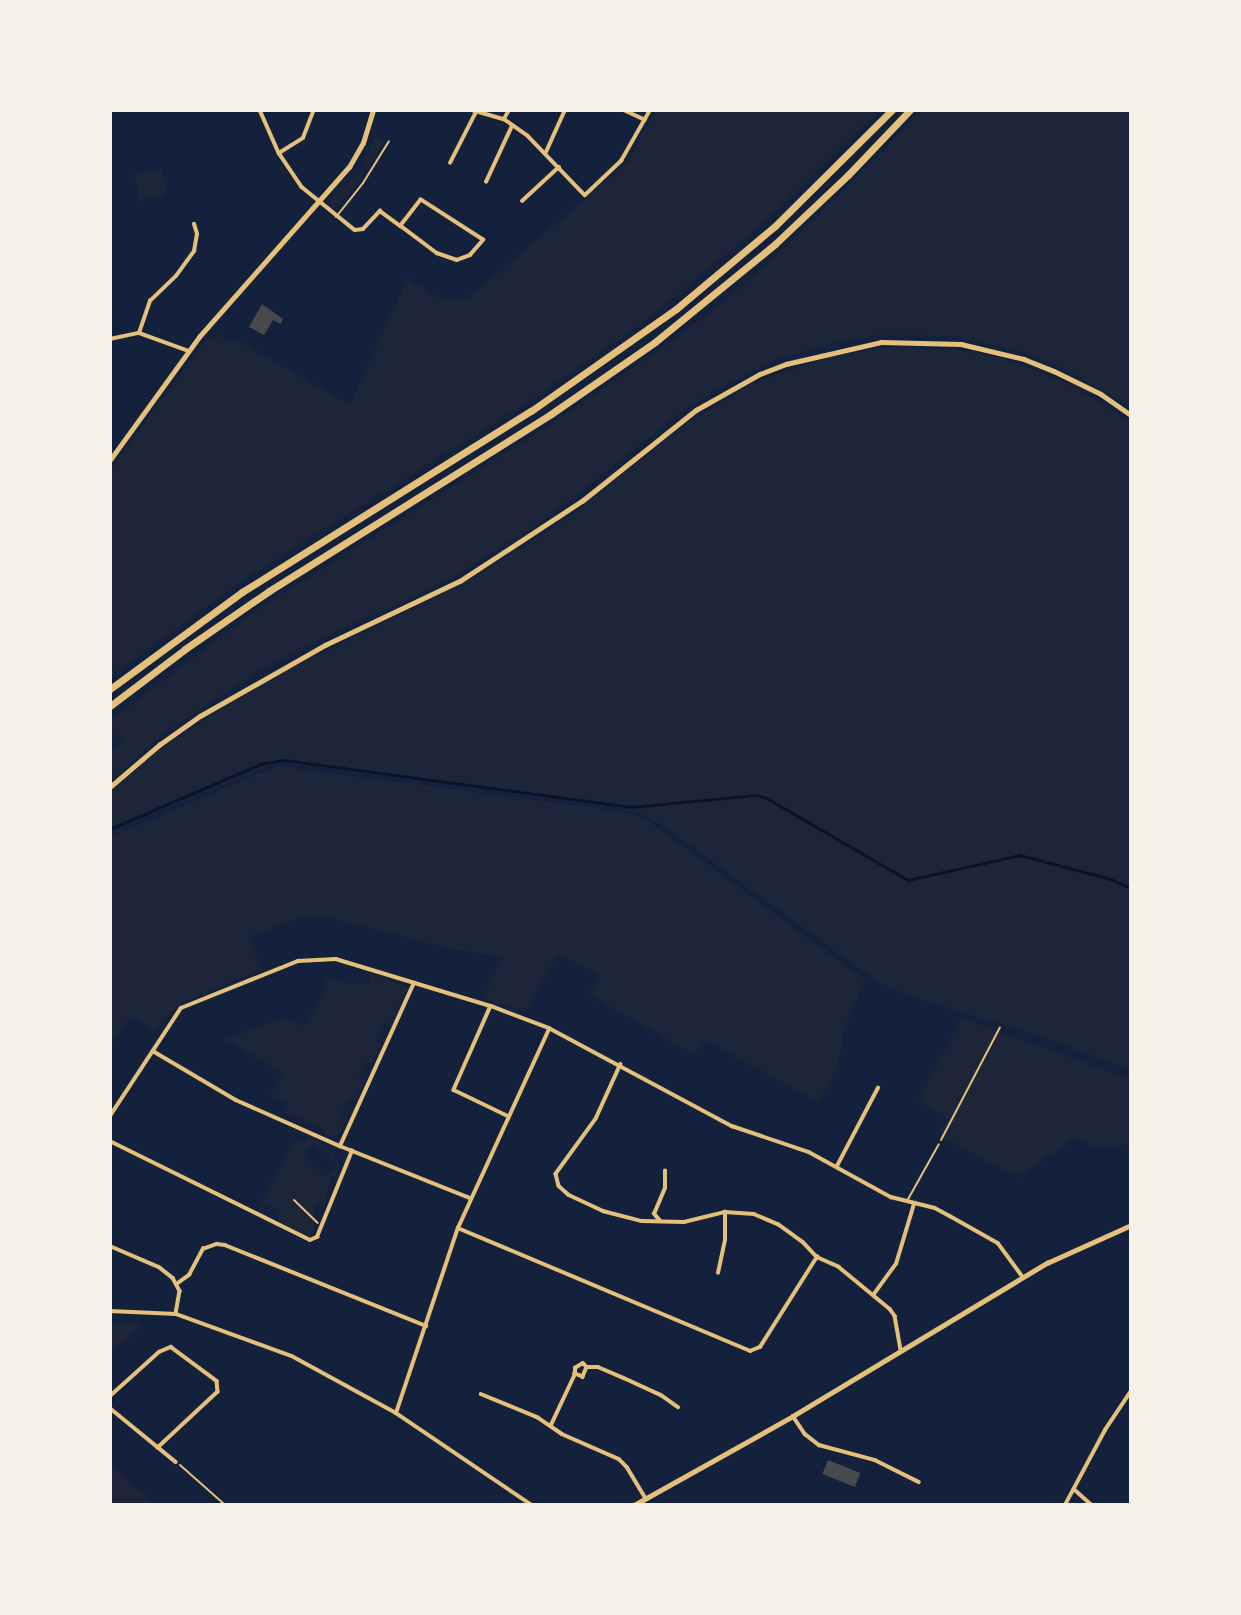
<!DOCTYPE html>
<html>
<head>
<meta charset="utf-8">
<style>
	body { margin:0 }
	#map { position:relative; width:1241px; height:1615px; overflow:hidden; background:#14213d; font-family:"PT Sans",sans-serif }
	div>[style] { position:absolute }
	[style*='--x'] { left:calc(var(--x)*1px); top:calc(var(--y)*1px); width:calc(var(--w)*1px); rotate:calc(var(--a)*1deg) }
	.green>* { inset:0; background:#1d2539; transform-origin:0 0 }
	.stream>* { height:2.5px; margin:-1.25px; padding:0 1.25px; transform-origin:1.25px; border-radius:1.25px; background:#0b132b }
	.building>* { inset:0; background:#48494c; transform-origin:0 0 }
	.path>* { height:2px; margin:-1px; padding:0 1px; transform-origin:1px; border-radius:1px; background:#e5c07b }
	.service>* { height:2px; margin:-1px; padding:0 1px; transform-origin:1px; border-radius:1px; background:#e5c07b }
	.minor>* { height:3.5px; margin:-1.75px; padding:0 1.75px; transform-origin:1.75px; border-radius:1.75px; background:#e5c07b }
	.tertiary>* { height:4.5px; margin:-2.25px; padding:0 2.25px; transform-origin:2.25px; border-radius:2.25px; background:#e5c07b }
	.motorway>* { height:7px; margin:-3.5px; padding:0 3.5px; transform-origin:3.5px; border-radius:3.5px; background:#e5c07b }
	span { translate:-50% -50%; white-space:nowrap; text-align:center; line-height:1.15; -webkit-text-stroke:7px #f6f1e7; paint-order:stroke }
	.frame { position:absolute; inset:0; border:112px solid #f6f1e7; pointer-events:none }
</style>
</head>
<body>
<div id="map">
	<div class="green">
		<div style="clip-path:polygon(655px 110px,880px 110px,759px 228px,636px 328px,524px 405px,251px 575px,110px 677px,110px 470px,205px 340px,217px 335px,231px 342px,242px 343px,350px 405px,408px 278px,431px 295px,456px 301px,471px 296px,628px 162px)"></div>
		<div style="clip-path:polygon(924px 110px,1131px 110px,1131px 407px,1065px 369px,1019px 351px,950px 336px,878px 335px,848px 339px,779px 359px,711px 393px,682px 412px,550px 516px,468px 568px,423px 593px,339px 630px,258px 672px,167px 731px,110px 782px,110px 752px,123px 741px,113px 733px,110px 735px,110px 720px,258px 609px,545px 428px,665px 346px,726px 299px,796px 238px)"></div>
		<div style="clip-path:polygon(374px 137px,384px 141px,368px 169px,363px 165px)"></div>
		<div style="left:162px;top:169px;width:27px;height:28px;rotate:80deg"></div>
		<div style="clip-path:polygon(363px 171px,361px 180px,333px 209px,330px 202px,334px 195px)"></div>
		<div style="clip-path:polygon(892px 347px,957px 350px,1003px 358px,1069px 384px,1131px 422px,1131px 1070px,1050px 1040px,908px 995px,878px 982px,656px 821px,628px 809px,278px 762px,110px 831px,110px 792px,161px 749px,223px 708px,281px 673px,477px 576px,568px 518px,687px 423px,738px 392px,766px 378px,830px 357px)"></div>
		<div style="clip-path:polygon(276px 766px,604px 809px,633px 814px,650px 822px,865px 980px,844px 1029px,837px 1068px,818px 1102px,704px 1039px,695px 1055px,590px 995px,599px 974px,557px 954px,526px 1011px,483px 998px,503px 957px,451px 949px,326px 917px,301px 917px,248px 937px,261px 969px,177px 1005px,154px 1031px,131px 1016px,110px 1047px,110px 837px)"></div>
		<div style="clip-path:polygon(372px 974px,405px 986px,407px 989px,389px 1026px,384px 1024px,376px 1040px,381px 1045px,372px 1064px,366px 1062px,358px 1077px,363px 1083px,355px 1100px,350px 1098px,340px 1115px,346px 1121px,334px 1139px,324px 1135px,325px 1129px,284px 1112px,288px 1104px,271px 1095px,283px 1072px,224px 1039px,286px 1017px,304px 1027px,328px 986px,322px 982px,324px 977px,353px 985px,355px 982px,370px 984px)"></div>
		<div style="clip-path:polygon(962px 1018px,1131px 1079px,1131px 1144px,1096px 1148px,1075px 1138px,1017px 1177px,939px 1135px,948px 1118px,919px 1100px)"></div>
		<div style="clip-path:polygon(308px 1137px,331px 1148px,325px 1154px,314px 1144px,303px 1155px,325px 1177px,336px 1169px,336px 1164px,327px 1156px,334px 1149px,340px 1168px,335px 1177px,331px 1176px,324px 1206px,317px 1205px,313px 1215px,315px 1233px,309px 1238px,278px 1220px,280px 1212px,267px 1203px,262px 1211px,258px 1209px,295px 1140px,304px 1145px)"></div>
		<div style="clip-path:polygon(110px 1322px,115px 1323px,143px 1324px,110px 1353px)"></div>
		<div style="clip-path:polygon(110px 1465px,148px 1498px,155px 1505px,110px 1505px)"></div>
	</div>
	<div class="stream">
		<div style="--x:110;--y:829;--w:164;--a:-23.3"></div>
		<div style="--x:261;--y:764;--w:23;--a:-10"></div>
		<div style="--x:284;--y:760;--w:350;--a:7.7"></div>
		<div style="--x:631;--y:807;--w:126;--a:-5.5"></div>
		<div style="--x:756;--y:795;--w:9;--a:13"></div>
		<div style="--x:765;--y:797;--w:165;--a:30.1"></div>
		<div style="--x:908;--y:880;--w:115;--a:-12.6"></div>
		<div style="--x:1020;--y:855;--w:93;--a:14.9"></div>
		<div style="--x:1110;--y:879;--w:23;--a:23"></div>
	</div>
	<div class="building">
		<div style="clip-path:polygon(262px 304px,283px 319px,281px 324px,273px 320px,264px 335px,249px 327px)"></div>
		<div style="left:828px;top:1460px;width:35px;height:15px;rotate:22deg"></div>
	</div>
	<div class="path">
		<div style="--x:941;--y:1140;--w:127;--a:-62.4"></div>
		<div style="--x:294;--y:1200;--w:33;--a:44"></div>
		<div style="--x:180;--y:1465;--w:60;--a:41.6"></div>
	</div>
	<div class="service">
		<div style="--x:336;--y:217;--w:43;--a:-51.5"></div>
		<div style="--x:363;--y:183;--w:49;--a:-58.2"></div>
		<div style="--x:907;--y:1201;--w:65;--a:-60.7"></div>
	</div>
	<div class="minor">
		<div style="--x:260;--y:110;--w:47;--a:66.2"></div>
		<div style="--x:279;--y:153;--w:41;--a:55.9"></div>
		<div style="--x:302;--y:187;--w:68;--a:39.1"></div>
		<div style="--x:355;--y:230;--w:8;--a:-7"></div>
		<div style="--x:363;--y:229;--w:25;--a:-47"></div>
		<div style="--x:380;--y:211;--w:26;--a:36"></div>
		<div style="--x:401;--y:226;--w:45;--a:36.9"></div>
		<div style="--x:437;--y:253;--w:21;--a:19"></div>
		<div style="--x:457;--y:260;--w:14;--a:-21"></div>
		<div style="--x:470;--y:255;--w:20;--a:-49"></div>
		<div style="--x:483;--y:240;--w:74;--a:-147.2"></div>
		<div style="--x:421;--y:200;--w:33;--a:128"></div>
		<div style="--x:472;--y:110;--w:33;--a:16"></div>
		<div style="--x:504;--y:119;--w:29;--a:35"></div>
		<div style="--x:528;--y:136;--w:82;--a:46"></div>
		<div style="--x:585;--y:195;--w:50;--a:-43.4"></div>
		<div style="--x:621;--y:161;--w:59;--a:-60.4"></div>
		<div style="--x:624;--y:110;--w:23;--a:25"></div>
		<div style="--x:504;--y:119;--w:10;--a:-61"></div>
		<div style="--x:546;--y:152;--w:46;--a:-65.7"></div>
		<div style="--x:279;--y:153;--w:28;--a:-32"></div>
		<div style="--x:303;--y:138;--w:30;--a:-69"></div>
		<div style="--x:450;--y:163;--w:57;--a:-63"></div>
		<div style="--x:486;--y:182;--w:62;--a:-65.1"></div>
		<div style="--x:522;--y:201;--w:50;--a:-42.6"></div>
		<div style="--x:139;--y:333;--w:34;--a:-71"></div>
		<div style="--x:150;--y:301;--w:36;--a:-44"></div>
		<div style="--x:176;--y:276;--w:31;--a:-54"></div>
		<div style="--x:194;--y:251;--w:17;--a:-80"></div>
		<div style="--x:197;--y:234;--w:10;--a:-107"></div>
		<div style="--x:110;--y:339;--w:30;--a:-12"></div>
		<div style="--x:139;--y:333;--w:53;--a:19.8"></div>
		<div style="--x:491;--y:1006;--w:92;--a:113.8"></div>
		<div style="--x:454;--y:1090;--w:60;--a:25.7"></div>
		<div style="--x:153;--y:1051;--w:96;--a:30.6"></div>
		<div style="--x:236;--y:1100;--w:114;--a:23.9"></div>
		<div style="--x:340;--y:1146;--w:140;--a:21.8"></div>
		<div style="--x:621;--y:1064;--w:60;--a:114.4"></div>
		<div style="--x:596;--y:1119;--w:68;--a:126"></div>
		<div style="--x:556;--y:1174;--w:12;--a:76"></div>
		<div style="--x:559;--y:1186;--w:13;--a:42"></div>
		<div style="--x:569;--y:1195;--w:38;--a:25"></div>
		<div style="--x:603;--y:1211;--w:40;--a:14.4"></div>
		<div style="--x:642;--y:1221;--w:42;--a:1.4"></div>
		<div style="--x:684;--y:1222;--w:42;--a:-13.7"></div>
		<div style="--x:725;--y:1212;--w:29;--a:4"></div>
		<div style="--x:754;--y:1214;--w:26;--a:23"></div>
		<div style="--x:778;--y:1224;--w:31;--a:36"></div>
		<div style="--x:803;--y:1242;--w:21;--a:47"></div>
		<div style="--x:110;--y:1116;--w:129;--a:-56.7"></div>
		<div style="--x:181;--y:1008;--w:126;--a:-21.9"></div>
		<div style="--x:298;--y:961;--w:38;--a:-3"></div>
		<div style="--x:336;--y:959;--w:162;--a:16.9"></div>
		<div style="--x:491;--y:1006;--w:62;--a:20.8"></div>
		<div style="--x:549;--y:1028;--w:208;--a:28.2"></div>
		<div style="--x:732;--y:1126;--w:81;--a:18.7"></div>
		<div style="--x:809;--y:1152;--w:94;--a:28.8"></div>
		<div style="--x:891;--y:1197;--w:45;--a:14"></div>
		<div style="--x:935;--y:1208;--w:17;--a:28"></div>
		<div style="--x:950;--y:1216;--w:55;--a:29.4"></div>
		<div style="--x:998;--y:1243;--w:42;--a:53.7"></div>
		<div style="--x:110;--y:1141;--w:223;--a:26.3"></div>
		<div style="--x:310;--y:1240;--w:8;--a:-23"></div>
		<div style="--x:317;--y:1237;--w:93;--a:-67.9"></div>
		<div style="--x:340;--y:1146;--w:179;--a:-65.6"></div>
		<div style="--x:837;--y:1166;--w:88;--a:-62.3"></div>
		<div style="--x:660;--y:1221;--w:9;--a:-131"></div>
		<div style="--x:654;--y:1214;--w:28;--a:-67"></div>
		<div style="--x:665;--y:1188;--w:17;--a:-90"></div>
		<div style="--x:458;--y:1228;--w:317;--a:22.8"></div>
		<div style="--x:750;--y:1351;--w:11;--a:-22"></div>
		<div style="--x:760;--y:1347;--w:107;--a:-57.7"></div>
		<div style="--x:817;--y:1257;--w:24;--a:24"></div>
		<div style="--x:839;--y:1267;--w:66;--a:39.5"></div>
		<div style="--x:890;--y:1309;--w:9;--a:54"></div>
		<div style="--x:895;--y:1316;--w:34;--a:80"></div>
		<div style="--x:110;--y:1246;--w:53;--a:23.2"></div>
		<div style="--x:159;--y:1267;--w:18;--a:38"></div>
		<div style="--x:173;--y:1278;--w:15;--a:62"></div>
		<div style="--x:180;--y:1291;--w:23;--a:100"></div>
		<div style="--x:718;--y:1273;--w:34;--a:-78"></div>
		<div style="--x:725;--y:1240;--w:28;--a:-90"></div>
		<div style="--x:178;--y:1283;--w:14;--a:-36"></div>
		<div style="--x:189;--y:1275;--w:30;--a:-62"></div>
		<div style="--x:203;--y:1249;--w:15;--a:-20"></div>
		<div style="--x:217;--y:1244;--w:8;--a:7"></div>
		<div style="--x:225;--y:1245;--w:217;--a:21.9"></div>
		<div style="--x:874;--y:1294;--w:37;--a:-54"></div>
		<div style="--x:896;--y:1264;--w:63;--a:-73.3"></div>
		<div style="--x:110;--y:1311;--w:66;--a:2.6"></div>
		<div style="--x:176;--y:1314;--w:123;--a:19.9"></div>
		<div style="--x:292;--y:1356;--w:119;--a:28.7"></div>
		<div style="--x:396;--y:1413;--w:164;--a:34.1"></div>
		<div style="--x:587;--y:1367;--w:11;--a:0"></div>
		<div style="--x:598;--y:1367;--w:28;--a:23"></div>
		<div style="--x:624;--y:1378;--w:41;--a:24.7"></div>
		<div style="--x:661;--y:1395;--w:21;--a:35"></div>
		<div style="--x:481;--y:1394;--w:61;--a:22.3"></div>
		<div style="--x:537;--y:1417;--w:30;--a:34"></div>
		<div style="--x:562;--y:1434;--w:62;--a:23.7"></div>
		<div style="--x:619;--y:1459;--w:11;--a:45"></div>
		<div style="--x:627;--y:1467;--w:37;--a:59"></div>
		<div style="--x:110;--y:1396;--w:66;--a:-41.9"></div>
		<div style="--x:159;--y:1352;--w:13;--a:-23"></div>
		<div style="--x:171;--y:1347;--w:57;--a:36.5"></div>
		<div style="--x:217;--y:1381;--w:11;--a:85"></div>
		<div style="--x:218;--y:1392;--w:82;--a:137"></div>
		<div style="--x:110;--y:1408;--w:85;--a:39.3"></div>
		<div style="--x:396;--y:1413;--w:195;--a:-71.5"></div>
		<div style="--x:458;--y:1228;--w:219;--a:-65.4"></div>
		<div style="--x:793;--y:1416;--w:22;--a:56"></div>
		<div style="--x:805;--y:1434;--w:18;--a:38"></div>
		<div style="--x:819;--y:1445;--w:58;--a:15"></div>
		<div style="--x:875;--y:1460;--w:49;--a:26.6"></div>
		<div style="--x:551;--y:1425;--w:56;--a:-64.8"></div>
		<div style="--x:575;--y:1374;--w:6;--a:-90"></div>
		<div style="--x:575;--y:1368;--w:9;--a:-32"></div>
		<div style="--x:583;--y:1363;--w:6;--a:45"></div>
		<div style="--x:587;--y:1367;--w:11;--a:112"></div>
		<div style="--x:583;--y:1377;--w:9;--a:-159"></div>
		<div style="--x:1074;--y:1489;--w:24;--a:42"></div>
		<div style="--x:1065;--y:1505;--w:85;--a:-61.9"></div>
		<div style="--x:1105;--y:1430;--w:47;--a:-56.3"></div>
	</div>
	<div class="tertiary">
		<div style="--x:110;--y:460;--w:152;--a:-54.1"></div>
		<div style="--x:199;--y:337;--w:227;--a:-48.6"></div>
		<div style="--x:349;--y:167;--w:28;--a:-60"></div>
		<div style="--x:363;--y:143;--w:34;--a:-73"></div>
		<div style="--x:110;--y:787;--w:65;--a:-40.6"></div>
		<div style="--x:159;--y:745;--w:50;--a:-35.3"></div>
		<div style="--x:200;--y:716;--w:144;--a:-29.6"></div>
		<div style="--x:325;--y:645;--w:149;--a:-25.4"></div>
		<div style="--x:460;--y:581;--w:146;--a:-33.3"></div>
		<div style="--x:582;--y:501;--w:146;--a:-38.6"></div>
		<div style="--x:696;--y:410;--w:73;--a:-29.4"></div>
		<div style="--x:760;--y:374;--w:28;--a:-21"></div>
		<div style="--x:786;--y:364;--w:98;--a:-13"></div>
		<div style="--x:881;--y:342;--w:80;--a:1.4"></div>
		<div style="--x:961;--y:344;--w:65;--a:13.4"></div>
		<div style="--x:1024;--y:359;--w:32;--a:22"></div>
		<div style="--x:1054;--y:371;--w:52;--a:26.1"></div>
		<div style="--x:1101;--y:394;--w:37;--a:35"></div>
		<div style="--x:634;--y:1505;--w:182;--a:-29.2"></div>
		<div style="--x:793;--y:1416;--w:297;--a:-31.1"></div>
		<div style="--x:1047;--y:1263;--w:92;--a:-24.3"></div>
	</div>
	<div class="motorway">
		<div style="--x:110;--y:689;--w:164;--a:-36.3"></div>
		<div style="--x:242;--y:592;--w:341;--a:-32.1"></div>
		<div style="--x:531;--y:411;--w:177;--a:-35.1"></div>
		<div style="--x:676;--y:309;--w:129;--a:-40"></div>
		<div style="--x:775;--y:226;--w:165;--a:-44.8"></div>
		<div style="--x:110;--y:706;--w:94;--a:-37.2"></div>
		<div style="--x:185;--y:649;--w:102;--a:-34.6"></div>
		<div style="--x:269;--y:591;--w:333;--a:-32.1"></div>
		<div style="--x:551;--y:414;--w:126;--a:-34.7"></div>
		<div style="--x:655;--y:342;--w:155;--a:-39.2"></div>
		<div style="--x:775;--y:244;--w:100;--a:-43.4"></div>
		<div style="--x:848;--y:175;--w:90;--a:-46.4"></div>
	</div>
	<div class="frame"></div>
</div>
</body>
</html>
